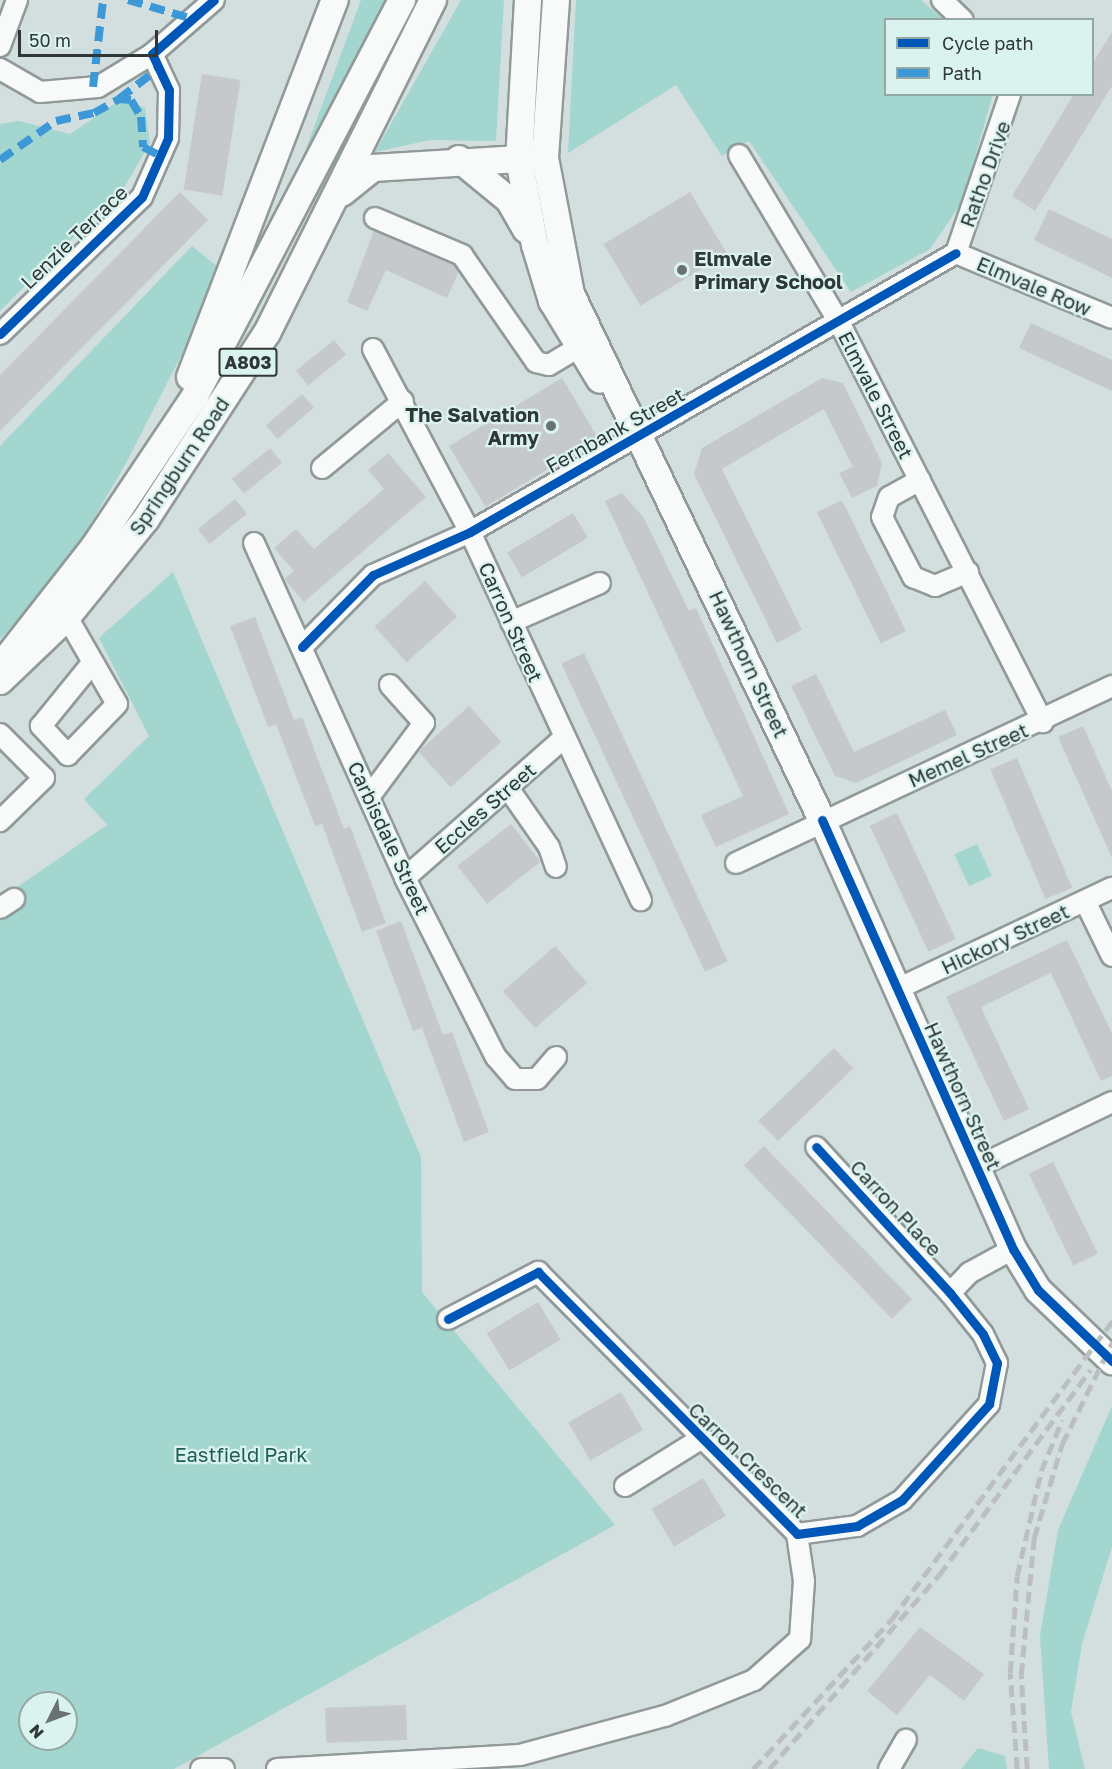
<!DOCTYPE html>
<html>
<head>
<meta charset="utf-8">
<style>
	body { margin:0 }
	#map { position:relative; width:1112px; height:1769px; overflow:hidden; background:#d3dfde; font-family:"Golos Text",sans-serif }
	div>[style] { position:absolute }
	[style*='--x'] { left:calc(var(--x)*1px); top:calc(var(--y)*1px); width:calc(var(--w)*1px); rotate:calc(var(--a)*1deg) }
	.green>* { inset:0; background:#a2d6cf; transform-origin:0 0 }
	.building>* { inset:0; background:#c6c9cc; transform-origin:0 0 }
	.roads { filter:drop-shadow(2px 0 #919a99) drop-shadow(-2px 0 #919a99) drop-shadow(0 2px #919a99) drop-shadow(0 -2px #919a99) }
	.minor>* { height:20px; margin:-10px; padding:0 10px; transform-origin:10px; border-radius:10px; background:#f8fafa }
	.major>* { height:26px; margin:-13px; padding:0 13px; transform-origin:13px; border-radius:13px; background:#f8fafa }
	.rail>* { height:4.5px; margin-top:-2.25px; transform-origin:0; background:repeating-linear-gradient(90deg,#bcbfbf 0 12px,transparent 0 18px) }
	.quiet>* { height:8px; margin-top:-4px; transform-origin:0; background:repeating-linear-gradient(90deg,#3d98d8 0 15px,transparent 0 23px) }
	.cycleway>* { height:9px; margin:-4.5px; padding:0 4.5px; transform-origin:4.5px; border-radius:4.5px; background:#0057b8 }
	.dots>* { width:16px; height:16px; translate:-50% -50%; box-sizing:border-box; border:3px solid #dbf3ef; border-radius:50% }
	span { translate:-50% -50%; white-space:nowrap; text-align:center; line-height:1.15; -webkit-text-stroke:4.5px #dbf3ef; paint-order:stroke }
	.shield-label span { padding:2px 4px; background:#dbf3ef; border:2px solid; border-radius:4px; -webkit-text-stroke-width:0 }
	.shield-label { font-size:18px; color:#2f3836; font-weight:700 }
	.street-label { font-size:20px; color:#2f3836 }
	.poi-label { font-size:20px; color:#2f3836; font-weight:700 }
	.left { translate:0 -50%; text-align:left }
	.right { translate:-100% -50%; text-align:right }
	.park-label { font-size:20px; color:#1e5d57 }
	.legend { position:absolute; left:884px; top:18px; width:210px; height:78px; box-sizing:border-box; background:#dbf3ef; border:2px solid #96a8a5; margin:0; padding:8px 10px; list-style:none; font-size:18px; color:#2f3836 }
	.legend li { display:flex; align-items:center; gap:12px; height:30px }
	.legend b { width:30px; border:2px solid #96a8a5 }
	.north { position:absolute; left:18px; top:1691px; width:60px; height:60px; box-sizing:border-box; background:#dbf3ef; border:2px solid #96a8a5; border-radius:50%; rotate:228deg; font-size:16px; font-weight:700; line-height:24px; text-align:center; color:#2f3836 }
	.north::after { content:''; display:block; margin:auto; width:21px; height:27px; background:#687271; clip-path:polygon(50% 0,100% 100%,50% 72%,0 100%) }
	.scale { position:absolute; left:18px; top:30px; width:140px; height:27px; box-sizing:border-box; border:3px solid #2f3836; border-top:0; padding-left:8px; font-size:18px; line-height:21px; white-space:nowrap; color:#2f3836; -webkit-text-stroke:4px #dbf3ef; paint-order:stroke }
</style>
</head>
<body>
<div id="map">
	<div class="green">
		<div style="clip-path:polygon(361px 0,386px 0,291px 189px)"></div>
		<div style="clip-path:polygon(461px 0,504px 0,496px 141px,430px 140px,375px 152px)"></div>
		<div style="clip-path:polygon(576px 0,921px 0,943px 19px,886px 20px,886px 94px,993px 94px,962px 202px,930px 249px,851px 292px,749px 141px,722px 156px,676px 85px,568px 153px)"></div>
		<div style="clip-path:polygon(123px 98px,145px 108px,150px 143px,125px 186px,0 311px,0 124px,19px 121px,70px 134px)"></div>
		<div style="clip-path:polygon(192px 246px,224px 272px,125px 465px,63px 571px,0 639px,0 446px)"></div>
		<div style="clip-path:polygon(evenodd,173px 572px,421px 1157px,422px 1292px,615px 1525px,174px 1769px,0 1769px,0 899px,107px 825px,84px 799px,149px 736px,99px 638px,173px 572px,30px 1703px,66px 1703px,66px 1739px,30px 1739px,30px 1703px)"></div>
		<div style="left:977px;top:844px;width:35px;height:25px;rotate:65deg"></div>
		<div style="clip-path:polygon(1112px 1406px,1112px 1547px,1082px 1644px,1071px 1712px,1085px 1769px,1049px 1769px,1040px 1636px,1058px 1530px)"></div>
		<div style="clip-path:polygon(978px 1748px,1005px 1756px,1007px 1769px,961px 1769px)"></div>
	</div>
	<div class="building">
		<div style="clip-path:polygon(1112px 32px,1112px 86px,1035px 211px,1012px 196px,1074px 94px,1092px 94px,1092px 64px)"></div>
		<div style="left:202px;top:74px;width:39px;height:117px;rotate:9deg"></div>
		<div style="clip-path:polygon(180px 192px,208px 220px,0 431px,0 375px)"></div>
		<div style="left:690px;top:192px;width:72px;height:101px;rotate:59deg"></div>
		<div style="clip-path:polygon(1049px 209px,1112px 239px,1112px 278px,1034px 240px)"></div>
		<div style="clip-path:polygon(374px 230px,454px 265px,459px 271px,447px 298px,386px 270px,367px 311px,347px 302px)"></div>
		<div style="clip-path:polygon(1031px 323px,1112px 360px,1112px 391px,1019px 348px)"></div>
		<div style="left:334px;top:340px;width:19px;height:49px;rotate:51deg"></div>
		<div style="left:562px;top:378px;width:71px;height:132px;rotate:59deg"></div>
		<div style="clip-path:polygon(822px 378px,843px 383px,882px 463px,877px 486px,852px 498px,839px 473px,853px 467px,824px 409px,722px 469px,802px 630px,777px 643px,694px 474px,702px 448px)"></div>
		<div style="left:302px;top:394px;width:18px;height:48px;rotate:49deg"></div>
		<div style="left:270px;top:448px;width:19px;height:49px;rotate:51deg"></div>
		<div style="clip-path:polygon(388px 453px,426px 497px,304px 602px,284px 579px,294px 571px,274px 548px,296px 529px,314px 549px,384px 489px,368px 470px)"></div>
		<div style="clip-path:polygon(622px 493px,644px 518px,689px 611px,696px 608px,789px 814px,716px 847px,701px 815px,743px 796px,605px 501px)"></div>
		<div style="left:235px;top:499px;width:19px;height:48px;rotate:51deg"></div>
		<div style="left:842px;top:500px;width:146px;height:28px;rotate:64deg"></div>
		<div style="left:573px;top:513px;width:29px;height:77px;rotate:59deg"></div>
		<div style="left:425px;top:581px;width:48px;height:68px;rotate:48deg"></div>
		<div style="clip-path:polygon(255px 617px,294px 720px,302px 717px,344px 829px,350px 826px,386px 923px,362px 932px,322px 824px,315px 826px,276px 724px,268px 727px,230px 626px)"></div>
		<div style="left:584px;top:653px;width:340px;height:25px;rotate:65deg"></div>
		<div style="clip-path:polygon(816px 674px,854px 752px,945px 710px,957px 735px,856px 783px,835px 776px,791px 686px)"></div>
		<div style="left:469px;top:706px;width:48px;height:68px;rotate:48deg"></div>
		<div style="clip-path:polygon(1083px 726px,1112px 791px,1112px 858px,1058px 737px)"></div>
		<div style="left:1017px;top:758px;width:141px;height:29px;rotate:67deg"></div>
		<div style="left:897px;top:813px;width:139px;height:30px;rotate:65deg"></div>
		<div style="left:511px;top:824px;width:48px;height:68px;rotate:52deg"></div>
		<div style="clip-path:polygon(401px 921px,443px 1035px,452px 1032px,489px 1132px,464px 1142px,422px 1028px,413px 1031px,376px 931px)"></div>
		<div style="clip-path:polygon(1067px 940px,1112px 1033px,1112px 1076px,1101px 1081px,1051px 973px,981px 1007px,1029px 1109px,1004px 1121px,946px 997px)"></div>
		<div style="left:555px;top:946px;width:49px;height:69px;rotate:49deg"></div>
		<div style="left:834px;top:1048px;width:28px;height:105px;rotate:46deg"></div>
		<div style="left:764px;top:1146px;width:213px;height:28px;rotate:46deg"></div>
		<div style="left:1053px;top:1162px;width:102px;height:27px;rotate:64deg"></div>
		<div style="left:538px;top:1302px;width:44px;height:60px;rotate:59deg"></div>
		<div style="left:621px;top:1392px;width:44px;height:61px;rotate:60deg"></div>
		<div style="left:703px;top:1478px;width:44px;height:60px;rotate:59deg"></div>
		<div style="clip-path:polygon(920px 1627px,984px 1674px,964px 1701px,930px 1675px,897px 1715px,867px 1691px)"></div>
		<div style="left:406px;top:1705px;width:35px;height:81px;rotate:88deg"></div>
	</div>
	<div class="roads">
		<div class="minor">
			<div style="--x:942;--y:0;--w:29;--a:44"></div>
			<div style="--x:0;--y:46;--w:49;--a:-69.7"></div>
			<div style="--x:0;--y:69;--w:46;--a:29.9"></div>
			<div style="--x:40;--y:92;--w:58;--a:-4.9"></div>
			<div style="--x:98;--y:87;--w:63;--a:-31.4"></div>
			<div style="--x:152;--y:54;--w:82;--a:-41.1"></div>
			<div style="--x:739;--y:155;--w:197;--a:59.1"></div>
			<div style="--x:840;--y:324;--w:447;--a:63"></div>
			<div style="--x:375;--y:218;--w:95;--a:23"></div>
			<div style="--x:462;--y:255;--w:130;--a:55.3"></div>
			<div style="--x:536;--y:362;--w:13;--a:13"></div>
			<div style="--x:549;--y:365;--w:49;--a:-30.8"></div>
			<div style="--x:956;--y:253;--w:169;--a:22.6"></div>
			<div style="--x:956;--y:253;--w:168;--a:-71.2"></div>
			<div style="--x:0;--y:334;--w:197;--a:-44"></div>
			<div style="--x:142;--y:197;--w:64;--a:-66.2"></div>
			<div style="--x:168;--y:138;--w:48;--a:-88.8"></div>
			<div style="--x:169;--y:90;--w:40;--a:-115"></div>
			<div style="--x:373;--y:349;--w:207;--a:62.1"></div>
			<div style="--x:470;--y:532;--w:406;--a:65.1"></div>
			<div style="--x:322;--y:468;--w:105;--a:-39.6"></div>
			<div style="--x:920;--y:480;--w:35;--a:151"></div>
			<div style="--x:889;--y:497;--w:21;--a:109"></div>
			<div style="--x:882;--y:517;--w:68;--a:62.7"></div>
			<div style="--x:913;--y:577;--w:24;--a:22"></div>
			<div style="--x:935;--y:586;--w:36;--a:-23"></div>
			<div style="--x:254;--y:543;--w:367;--a:65.7"></div>
			<div style="--x:405;--y:878;--w:201;--a:63.1"></div>
			<div style="--x:496;--y:1057;--w:29;--a:49"></div>
			<div style="--x:515;--y:1079;--w:22;--a:0"></div>
			<div style="--x:537;--y:1079;--w:29;--a:-49"></div>
			<div style="--x:67;--y:617;--w:100;--a:60.1"></div>
			<div style="--x:117;--y:704;--w:71;--a:133.9"></div>
			<div style="--x:68;--y:755;--w:40;--a:-133"></div>
			<div style="--x:41;--y:726;--w:82;--a:-50.9"></div>
			<div style="--x:511;--y:622;--w:97;--a:-23.7"></div>
			<div style="--x:302;--y:647;--w:101;--a:-45.4"></div>
			<div style="--x:373;--y:575;--w:106;--a:-23.9"></div>
			<div style="--x:470;--y:532;--w:560;--a:-29.86"></div>
			<div style="--x:0;--y:734;--w:62;--a:45"></div>
			<div style="--x:44;--y:778;--w:62;--a:135.7"></div>
			<div style="--x:508;--y:788;--w:72;--a:55.2"></div>
			<div style="--x:549;--y:847;--w:21;--a:71"></div>
			<div style="--x:369;--y:797;--w:92;--a:-53.4"></div>
			<div style="--x:424;--y:723;--w:51;--a:-131.8"></div>
			<div style="--x:736;--y:863;--w:416;--a:-25.2"></div>
			<div style="--x:405;--y:878;--w:212;--a:-41.4"></div>
			<div style="--x:1085;--y:901;--w:61;--a:63.9"></div>
			<div style="--x:0;--y:908;--w:17;--a:-33"></div>
			<div style="--x:897;--y:989;--w:238;--a:-25.2"></div>
			<div style="--x:975;--y:1168;--w:152;--a:-25.7"></div>
			<div style="--x:950;--y:1293;--w:28;--a:-46"></div>
			<div style="--x:969;--y:1273;--w:50;--a:-28.6"></div>
			<div style="--x:448;--y:1319;--w:102;--a:-27.6"></div>
			<div style="--x:538;--y:1272;--w:368;--a:45.3"></div>
			<div style="--x:797;--y:1534;--w:61;--a:-7.6"></div>
			<div style="--x:857;--y:1526;--w:52;--a:-30"></div>
			<div style="--x:902;--y:1500;--w:130;--a:-47.8"></div>
			<div style="--x:989;--y:1404;--w:42;--a:-79"></div>
			<div style="--x:997;--y:1363;--w:32;--a:-116"></div>
			<div style="--x:983;--y:1334;--w:53;--a:-128.8"></div>
			<div style="--x:950;--y:1293;--w:198;--a:-132.5"></div>
			<div style="--x:625;--y:1486;--w:87;--a:-31.9"></div>
			<div style="--x:201;--y:1769;--w:23;--a:0"></div>
			<div style="--x:277;--y:1769;--w:243;--a:-3.3"></div>
			<div style="--x:520;--y:1755;--w:150;--a:-15.1"></div>
			<div style="--x:665;--y:1716;--w:96;--a:-22"></div>
			<div style="--x:754;--y:1680;--w:62;--a:-41.7"></div>
			<div style="--x:800;--y:1639;--w:58;--a:-86.1"></div>
			<div style="--x:804;--y:1581;--w:48;--a:-98.5"></div>
			<div style="--x:889;--y:1769;--w:34;--a:-60"></div>
		</div>
		<div class="major">
			<div style="--x:528;--y:0;--w:159;--a:93.2"></div>
			<div style="--x:519;--y:159;--w:87;--a:79.5"></div>
			<div style="--x:535;--y:245;--w:59;--a:73.1"></div>
			<div style="--x:552;--y:301;--w:92;--a:58.7"></div>
			<div style="--x:556;--y:0;--w:158;--a:94"></div>
			<div style="--x:545;--y:158;--w:138;--a:79.2"></div>
			<div style="--x:571;--y:294;--w:583;--a:64.49"></div>
			<div style="--x:822;--y:820;--w:470;--a:66"></div>
			<div style="--x:1013;--y:1249;--w:48;--a:58.6"></div>
			<div style="--x:1038;--y:1290;--w:103;--a:43.8"></div>
			<div style="--x:459;--y:159;--w:65;--a:39.4"></div>
			<div style="--x:509;--y:200;--w:34;--a:60"></div>
			<div style="--x:342;--y:193;--w:40;--a:-39"></div>
			<div style="--x:373;--y:168;--w:163;--a:-3.5"></div>
			<div style="--x:190;--y:377;--w:404;--a:-69"></div>
			<div style="--x:7;--y:658;--w:141;--a:-51.9"></div>
			<div style="--x:94;--y:547;--w:182;--a:-56.2"></div>
			<div style="--x:195;--y:396;--w:447;--a:-62.4"></div>
			<div style="--x:0;--y:681;--w:93;--a:-43.7"></div>
			<div style="--x:67;--y:617;--w:126;--a:-51.1"></div>
			<div style="--x:146;--y:519;--w:222;--a:-57"></div>
			<div style="--x:267;--y:333;--w:372;--a:-63.5"></div>
		</div>
	</div>
	<div class="rail">
		<div style="--x:753;--y:1769;--w:203;--a:-47.2"></div>
		<div style="--x:891;--y:1620;--w:372;--a:-53.5"></div>
		<div style="--x:769;--y:1769;--w:258;--a:-48.8"></div>
		<div style="--x:939;--y:1575;--w:255;--a:-53.6"></div>
		<div style="--x:1017;--y:1769;--w:96;--a:-94.2"></div>
		<div style="--x:1010;--y:1673;--w:97;--a:-85.9"></div>
		<div style="--x:1017;--y:1576;--w:108;--a:-77.1"></div>
		<div style="--x:1041;--y:1471;--w:55;--a:-67.6"></div>
		<div style="--x:1027;--y:1769;--w:94;--a:-93.7"></div>
		<div style="--x:1021;--y:1675;--w:138;--a:-84.6"></div>
		<div style="--x:1034;--y:1538;--w:98;--a:-73.4"></div>
		<div style="--x:1062;--y:1444;--w:113;--a:-63.7"></div>
	</div>
	<div class="quiet">
		<div style="--x:128;--y:0;--w:68;--a:16.3"></div>
		<div style="--x:93;--y:87;--w:88;--a:-83.4"></div>
		<div style="--x:119;--y:99;--w:12;--a:5"></div>
		<div style="--x:131;--y:100;--w:20;--a:60"></div>
		<div style="--x:141;--y:117;--w:30;--a:86"></div>
		<div style="--x:143;--y:147;--w:20;--a:27"></div>
		<div style="--x:0;--y:160;--w:68;--a:-34.9"></div>
		<div style="--x:56;--y:121;--w:39;--a:-12"></div>
		<div style="--x:94;--y:113;--w:29;--a:-29"></div>
		<div style="--x:119;--y:99;--w:51;--a:-37.8"></div>
	</div>
	<div class="cycleway">
		<div style="--x:0;--y:334;--w:197;--a:-44"></div>
		<div style="--x:142;--y:197;--w:64;--a:-66.2"></div>
		<div style="--x:168;--y:138;--w:48;--a:-88.8"></div>
		<div style="--x:169;--y:90;--w:40;--a:-115"></div>
		<div style="--x:152;--y:54;--w:82;--a:-41.1"></div>
		<div style="--x:302;--y:647;--w:101;--a:-45.4"></div>
		<div style="--x:373;--y:575;--w:106;--a:-23.9"></div>
		<div style="--x:470;--y:532;--w:560;--a:-29.86"></div>
		<div style="--x:822;--y:820;--w:470;--a:66"></div>
		<div style="--x:1013;--y:1249;--w:48;--a:58.6"></div>
		<div style="--x:1038;--y:1290;--w:103;--a:43.8"></div>
		<div style="--x:448;--y:1319;--w:102;--a:-27.6"></div>
		<div style="--x:538;--y:1272;--w:368;--a:45.3"></div>
		<div style="--x:797;--y:1534;--w:61;--a:-7.6"></div>
		<div style="--x:857;--y:1526;--w:52;--a:-30"></div>
		<div style="--x:902;--y:1500;--w:130;--a:-47.8"></div>
		<div style="--x:989;--y:1404;--w:42;--a:-79"></div>
		<div style="--x:997;--y:1363;--w:32;--a:-116"></div>
		<div style="--x:983;--y:1334;--w:53;--a:-128.8"></div>
		<div style="--x:950;--y:1293;--w:198;--a:-132.5"></div>
	</div>
	<div class="dots">
		<div style="left:682px;top:270px;background:#687271"></div>
		<div style="left:551px;top:426px;background:#687271"></div>
	</div>
	<div class="shield-label">
		<span style="left:248px;top:362px">A803</span>
	</div>
	<div class="street-label">
		<span style="left:985px;top:174px;rotate:-70deg">Ratho Drive</span>
		<span style="left:74px;top:237px;rotate:-44deg">Lenzie Terrace</span>
		<span style="left:1034px;top:286px;rotate:23deg">Elmvale Row</span>
		<span style="left:876px;top:395px;rotate:63deg">Elmvale Street</span>
		<span style="left:615px;top:430px;rotate:-29deg">Fernbank Street</span>
		<span style="left:179px;top:466px;rotate:-56deg">Springburn Road</span>
		<span style="left:511px;top:622px;rotate:66deg">Carron Street</span>
		<span style="left:749px;top:664px;rotate:65deg">Hawthorn Street</span>
		<span style="left:968px;top:755px;rotate:-24deg">Memel Street</span>
		<span style="left:485px;top:808px;rotate:-41deg">Eccles Street</span>
		<span style="left:389px;top:838px;rotate:65deg">Carbisdale Street</span>
		<span style="left:1005px;top:939px;rotate:-25deg">Hickory Street</span>
		<span style="left:963px;top:1096px;rotate:66deg">Hawthorn Street</span>
		<span style="left:896px;top:1208px;rotate:47deg">Carron Place</span>
		<span style="left:748px;top:1460px;rotate:44deg">Carron Crescent</span>
	</div>
	<div class="poi-label">
		<span class="left" style="left:694px;top:270px">Elmvale<br>Primary School</span>
		<span class="right" style="left:539px;top:426px">The Salvation<br>Army</span>
	</div>
	<div class="park-label">
		<span style="left:241px;top:1454px">Eastfield Park</span>
	</div>
	<ul class="legend">
	<li><b style="height:8px;background:#0057b8"></b>Cycle path</li>
	<li><b style="height:8px;background:#3d98d8"></b>Path</li>
	</ul>
	<div class="north">N</div>
	<div class="scale">50 m</div>
</div>
</body>
</html>
